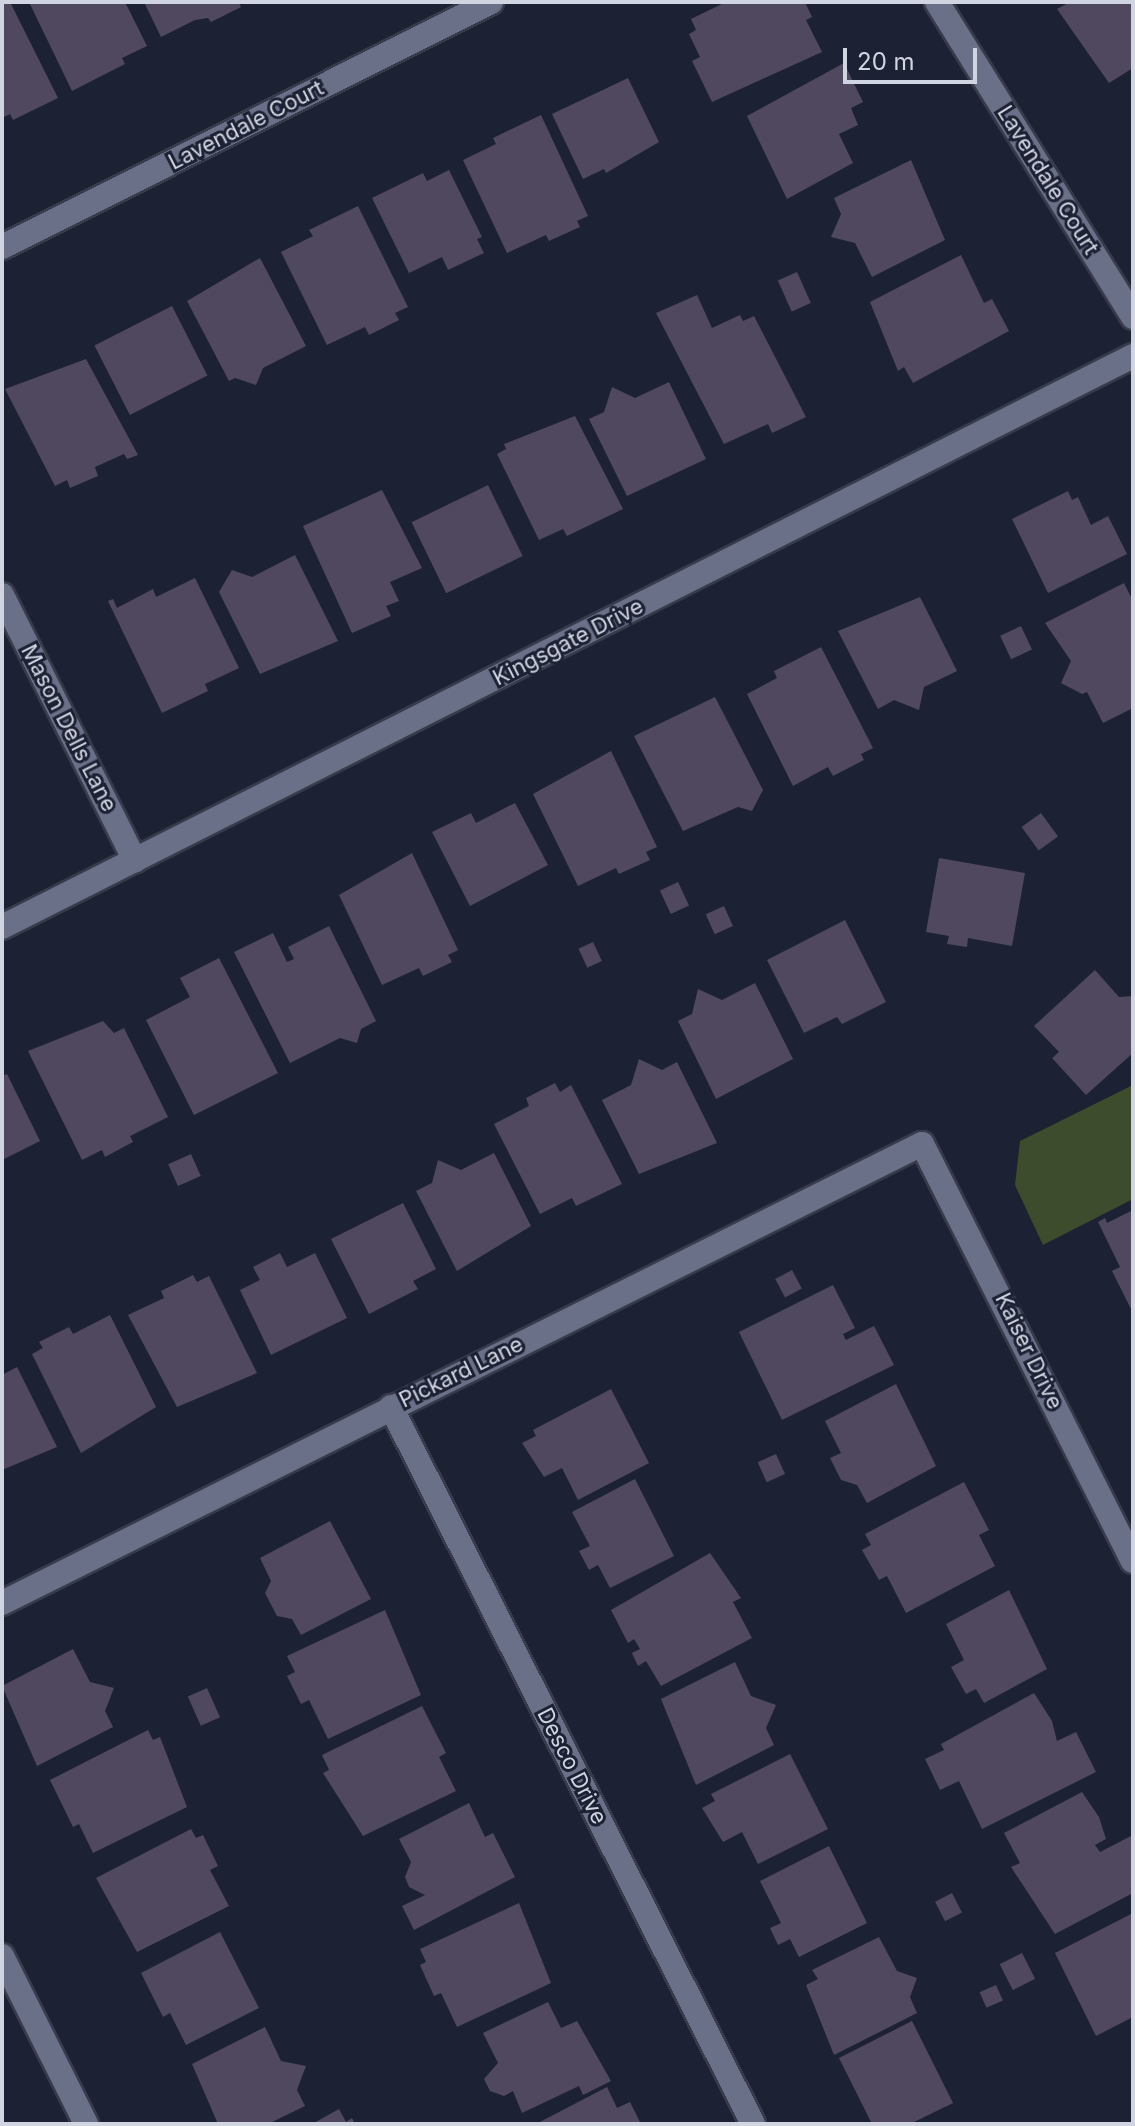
<!DOCTYPE html>
<html>
<head>
<meta charset="utf-8">
<style>
	body { margin:0 }
	#map { position:relative; width:1135px; height:2126px; overflow:hidden; background:#1d2134; font-family:Inter,sans-serif }
	div>[style] { position:absolute }
	[style*='--x'] { left:calc(var(--x)*1px); top:calc(var(--y)*1px); width:calc(var(--w)*1px); rotate:calc(var(--a)*1deg) }
	.green>* { inset:0; background:#3c4c2c }
	.building>* { inset:0; background:#4f485e; transform-origin:0 0 }
	.roads { filter:drop-shadow(2px 0 #373b4b) drop-shadow(-2px 0 #373b4b) drop-shadow(0 2px #373b4b) drop-shadow(0 -2px #373b4b) }
	.street>* { height:24px; margin:-12px; padding:0 12px; transform-origin:12px; border-radius:12px; background:#6a7087 }
	span { translate:-50% -50%; white-space:nowrap; text-align:center; line-height:1.15; -webkit-text-stroke:6px #1d2134; paint-order:stroke }
	.street-label { font-size:22px; color:#d1d5e2 }
	.frame { position:absolute; inset:0; border:4px solid #d1d5e2; pointer-events:none }
	.scale { position:absolute; left:843px; top:48px; width:134px; height:36px; box-sizing:border-box; border:4px solid #d1d5e2; border-top:0; padding-left:10px; font-size:24px; line-height:28px; white-space:nowrap; color:#d1d5e2; -webkit-text-stroke:6px #1d2134; paint-order:stroke }
</style>
</head>
<body>
<div id="map">
	<div class="green">
		<div style="clip-path:polygon(1133px 1085px,1133px 1199px,1043px 1245px,1015px 1185px,1020px 1141px)"></div>
	</div>
	<div class="building">
		<div style="clip-path:polygon(2px 2px,10px 2px,58px 98px,13px 120px,10px 114px,2px 118px)"></div>
		<div style="clip-path:polygon(29px 2px,125px 2px,147px 46px,122px 58px,125px 64px,72px 91px)"></div>
		<div style="clip-path:polygon(144px 2px,239px 2px,241px 7px,211px 22px,208px 18px,195px 20px,161px 37px)"></div>
		<div style="clip-path:polygon(726px 2px,805px 2px,812px 17px,806px 20px,822px 52px,712px 102px,692px 61px,700px 57px,689px 34px,696px 30px,691px 19px)"></div>
		<div style="clip-path:polygon(1070px 2px,1133px 2px,1133px 68px,1109px 83px,1057px 9px)"></div>
		<div style="clip-path:polygon(844px 63px,863px 102px,851px 108px,858px 125px,839px 134px,853px 163px,787px 199px,747px 116px)"></div>
		<div style="clip-path:polygon(628px 78px,659px 142px,606px 173px,604px 169px,583px 179px,552px 114px)"></div>
		<div style="clip-path:polygon(541px 115px,588px 216px,577px 221px,580px 227px,549px 241px,546px 235px,507px 253px,463px 160px,496px 144px,493px 138px)"></div>
		<div style="clip-path:polygon(911px 160px,945px 240px,872px 277px,855px 243px,831px 237px,841px 214px,834px 198px)"></div>
		<div style="clip-path:polygon(449px 170px,482px 237px,477px 239px,484px 253px,448px 270px,442px 257px,409px 273px,372px 198px,423px 173px,427px 181px)"></div>
		<div style="clip-path:polygon(358px 206px,408px 307px,395px 313px,399px 320px,369px 335px,365px 327px,327px 345px,281px 252px,313px 236px,309px 230px)"></div>
		<div style="clip-path:polygon(961px 255px,984px 303px,992px 299px,1009px 331px,913px 383px,904px 367px,898px 371px,870px 302px)"></div>
		<div style="clip-path:polygon(260px 258px,306px 346px,263px 368px,256px 385px,235px 378px,229px 381px,187px 301px)"></div>
		<div style="left:797px;top:272px;width:34px;height:21px;rotate:66deg"></div>
		<div style="clip-path:polygon(697px 295px,712px 328px,740px 315px,743px 321px,754px 316px,806px 417px,772px 433px,768px 424px,724px 444px,656px 313px)"></div>
		<div style="left:172px;top:306px;width:78px;height:87px;rotate:63deg"></div>
		<div style="clip-path:polygon(86px 359px,138px 455px,127px 459px,124px 454px,95px 467px,98px 476px,70px 488px,67px 480px,55px 486px,5px 389px)"></div>
		<div style="clip-path:polygon(669px 382px,706px 459px,627px 496px,589px 419px,604px 412px,612px 387px,635px 398px)"></div>
		<div style="clip-path:polygon(575px 416px,623px 509px,567px 536px,563px 529px,539px 540px,497px 454px,506px 449px,504px 444px)"></div>
		<div style="left:488px;top:485px;width:79px;height:85px;rotate:64deg"></div>
		<div style="clip-path:polygon(382px 490px,422px 568px,390px 582px,399px 601px,386px 606px,391px 616px,352px 633px,303px 526px)"></div>
		<div style="clip-path:polygon(1068px 491px,1072px 500px,1078px 497px,1091px 525px,1108px 516px,1127px 554px,1048px 593px,1012px 519px)"></div>
		<div style="clip-path:polygon(295px 555px,338px 641px,260px 674px,219px 592px,232px 570px,252px 577px)"></div>
		<div style="clip-path:polygon(195px 578px,239px 668px,205px 684px,208px 691px,162px 713px,108px 601px,113px 599px,117px 608px,153px 589px,156px 597px)"></div>
		<div style="clip-path:polygon(1124px 583px,1133px 601px,1133px 708px,1103px 723px,1087px 692px,1082px 694px,1061px 683px,1071px 661px,1045px 623px)"></div>
		<div style="clip-path:polygon(920px 597px,957px 671px,924px 687px,919px 710px,894px 700px,878px 709px,838px 631px)"></div>
		<div style="left:1021px;top:626px;width:26px;height:23px;rotate:65deg"></div>
		<div style="clip-path:polygon(821px 647px,873px 748px,861px 754px,864px 760px,833px 776px,828px 767px,793px 786px,747px 694px,777px 678px,774px 671px)"></div>
		<div style="clip-path:polygon(715px 697px,763px 790px,752px 811px,738px 807px,683px 831px,634px 736px)"></div>
		<div style="clip-path:polygon(611px 751px,657px 847px,646px 852px,650px 860px,619px 874px,616px 868px,578px 886px,533px 794px)"></div>
		<div style="clip-path:polygon(515px 803px,548px 865px,470px 906px,432px 832px,471px 813px,476px 823px)"></div>
		<div style="left:1041px;top:813px;width:29px;height:24px;rotate:54deg"></div>
		<div style="clip-path:polygon(412px 853px,458px 950px,448px 955px,452px 962px,423px 976px,419px 968px,382px 985px,339px 895px)"></div>
		<div style="clip-path:polygon(939px 858px,1025px 873px,1012px 946px,968px 938px,967px 947px,947px 944px,949px 936px,926px 932px)"></div>
		<div style="left:678px;top:882px;width:26px;height:20px;rotate:65deg"></div>
		<div style="left:724px;top:906px;width:22px;height:20px;rotate:66deg"></div>
		<div style="clip-path:polygon(845px 920px,886px 1002px,842px 1024px,837px 1017px,804px 1033px,767px 960px)"></div>
		<div style="clip-path:polygon(329px 926px,376px 1021px,361px 1029px,357px 1043px,340px 1038px,290px 1063px,234px 952px,273px 933px,287px 962px,294px 959px,288px 947px)"></div>
		<div style="left:593px;top:942px;width:21px;height:16px;rotate:65deg"></div>
		<div style="clip-path:polygon(219px 958px,278px 1073px,194px 1115px,146px 1020px,190px 997px,180px 978px)"></div>
		<div style="clip-path:polygon(1095px 970px,1119px 997px,1133px 996px,1133px 1053px,1086px 1095px,1052px 1058px,1059px 1052px,1034px 1026px)"></div>
		<div style="clip-path:polygon(755px 983px,793px 1059px,716px 1099px,678px 1021px,692px 1014px,698px 989px,722px 1000px)"></div>
		<div style="clip-path:polygon(103px 1021px,114px 1033px,124px 1028px,168px 1117px,130px 1136px,133px 1142px,105px 1157px,102px 1150px,82px 1160px,28px 1051px)"></div>
		<div style="clip-path:polygon(639px 1059px,662px 1070px,677px 1062px,717px 1143px,639px 1174px,602px 1100px,631px 1085px)"></div>
		<div style="clip-path:polygon(7px 1074px,40px 1141px,2px 1160px,2px 1076px)"></div>
		<div style="clip-path:polygon(555px 1083px,560px 1092px,571px 1085px,622px 1184px,576px 1206px,572px 1198px,540px 1214px,494px 1124px,529px 1106px,526px 1098px)"></div>
		<div style="clip-path:polygon(494px 1153px,531px 1226px,457px 1271px,416px 1191px,432px 1183px,438px 1160px,461px 1170px)"></div>
		<div style="left:191px;top:1154px;width:24px;height:25px;rotate:66deg"></div>
		<div style="clip-path:polygon(403px 1203px,436px 1269px,413px 1281px,418px 1289px,369px 1314px,331px 1239px)"></div>
		<div style="clip-path:polygon(1133px 1210px,1133px 1308px,1131px 1309px,1112px 1271px,1120px 1267px,1098px 1222px,1105px 1218px,1107px 1223px)"></div>
		<div style="clip-path:polygon(280px 1253px,287px 1267px,315px 1253px,347px 1318px,271px 1355px,240px 1290px,260px 1280px,253px 1267px)"></div>
		<div style="left:792px;top:1270px;width:21px;height:19px;rotate:62deg"></div>
		<div style="clip-path:polygon(193px 1275px,197px 1282px,209px 1276px,257px 1373px,177px 1407px,128px 1315px,164px 1298px,161px 1291px)"></div>
		<div style="clip-path:polygon(833px 1285px,855px 1328px,843px 1334px,846px 1340px,874px 1326px,894px 1365px,782px 1420px,739px 1332px)"></div>
		<div style="clip-path:polygon(110px 1315px,156px 1407px,81px 1453px,32px 1354px,43px 1348px,39px 1342px,69px 1327px,73px 1334px)"></div>
		<div style="clip-path:polygon(17px 1367px,57px 1447px,2px 1470px,2px 1375px)"></div>
		<div style="clip-path:polygon(896px 1384px,936px 1466px,867px 1503px,857px 1485px,841px 1480px,830px 1458px,841px 1453px,825px 1421px)"></div>
		<div style="clip-path:polygon(611px 1389px,649px 1463px,578px 1500px,562px 1468px,544px 1477px,522px 1443px,536px 1436px,533px 1430px)"></div>
		<div style="left:776px;top:1454px;width:22px;height:20px;rotate:66deg"></div>
		<div style="clip-path:polygon(635px 1479px,674px 1556px,610px 1588px,598px 1565px,589px 1570px,579px 1551px,590px 1546px,572px 1512px)"></div>
		<div style="clip-path:polygon(964px 1482px,989px 1530px,979px 1535px,995px 1566px,906px 1613px,887px 1576px,879px 1580px,862px 1550px,871px 1545px,865px 1534px)"></div>
		<div style="clip-path:polygon(330px 1521px,371px 1599px,301px 1635px,292px 1619px,277px 1616px,265px 1593px,271px 1581px,260px 1558px)"></div>
		<div style="clip-path:polygon(710px 1553px,741px 1598px,733px 1602px,752px 1638px,661px 1686px,646px 1661px,638px 1666px,632px 1653px,640px 1649px,634px 1639px,628px 1643px,611px 1610px)"></div>
		<div style="clip-path:polygon(1009px 1590px,1047px 1669px,984px 1703px,976px 1689px,966px 1694px,951px 1667px,964px 1660px,946px 1624px)"></div>
		<div style="clip-path:polygon(385px 1610px,421px 1695px,328px 1739px,309px 1700px,301px 1704px,287px 1676px,295px 1672px,287px 1656px)"></div>
		<div style="clip-path:polygon(73px 1649px,90px 1682px,114px 1688px,105px 1711px,113px 1727px,37px 1766px,2px 1686px)"></div>
		<div style="clip-path:polygon(735px 1662px,751px 1696px,776px 1705px,766px 1728px,774px 1745px,696px 1785px,661px 1699px)"></div>
		<div style="left:207px;top:1688px;width:32px;height:21px;rotate:66deg"></div>
		<div style="clip-path:polygon(1034px 1693px,1052px 1721px,1057px 1741px,1076px 1732px,1096px 1772px,982px 1829px,959px 1781px,940px 1790px,925px 1759px,944px 1750px,941px 1744px)"></div>
		<div style="clip-path:polygon(422px 1706px,446px 1753px,439px 1757px,456px 1791px,363px 1836px,323px 1773px,329px 1770px,322px 1755px)"></div>
		<div style="clip-path:polygon(148px 1730px,153px 1740px,160px 1737px,187px 1807px,93px 1853px,79px 1824px,73px 1827px,50px 1780px)"></div>
		<div style="clip-path:polygon(790px 1754px,828px 1829px,758px 1864px,742px 1832px,723px 1842px,702px 1808px,715px 1801px,711px 1794px)"></div>
		<div style="clip-path:polygon(1082px 1792px,1099px 1817px,1106px 1839px,1095px 1845px,1100px 1852px,1133px 1835px,1133px 1893px,1055px 1934px,1011px 1867px,1020px 1863px,1004px 1833px)"></div>
		<div style="clip-path:polygon(469px 1803px,485px 1837px,493px 1833px,515px 1877px,414px 1930px,402px 1906px,425px 1895px,409px 1887px,405px 1877px,411px 1862px,399px 1839px)"></div>
		<div style="clip-path:polygon(191px 1829px,196px 1838px,203px 1835px,218px 1866px,210px 1870px,229px 1906px,137px 1952px,96px 1878px)"></div>
		<div style="clip-path:polygon(829px 1846px,867px 1923px,799px 1957px,790px 1939px,778px 1945px,770px 1928px,781px 1923px,760px 1881px)"></div>
		<div style="left:952px;top:1893px;width:22px;height:19px;rotate:63deg"></div>
		<div style="clip-path:polygon(519px 1903px,551px 1983px,457px 2027px,441px 1993px,434px 1996px,420px 1965px,426px 1962px,420px 1949px)"></div>
		<div style="clip-path:polygon(1133px 1913px,1133px 2017px,1096px 2036px,1055px 1953px)"></div>
		<div style="clip-path:polygon(220px 1932px,259px 2008px,186px 2045px,170px 2013px,163px 2017px,141px 1973px)"></div>
		<div style="clip-path:polygon(879px 1937px,897px 1971px,917px 1978px,910px 1997px,917px 2013px,834px 2055px,806px 1985px,818px 1979px,812px 1970px)"></div>
		<div style="left:1022px;top:1953px;width:29px;height:25px;rotate:63deg"></div>
		<div style="left:996px;top:1985px;width:17px;height:18px;rotate:66deg"></div>
		<div style="clip-path:polygon(548px 2002px,561px 2028px,577px 2021px,611px 2081px,583px 2095px,579px 2086px,522px 2113px,513px 2091px,504px 2096px,490px 2091px,484px 2079px,498px 2063px,483px 2033px)"></div>
		<div style="clip-path:polygon(912px 2021px,953px 2103px,910px 2124px,872px 2124px,839px 2058px)"></div>
		<div style="clip-path:polygon(265px 2027px,281px 2061px,306px 2066px,297px 2090px,305px 2106px,268px 2124px,218px 2124px,192px 2064px)"></div>
		<div style="clip-path:polygon(607px 2087px,617px 2108px,630px 2102px,641px 2124px,536px 2124px)"></div>
		<div style="clip-path:polygon(339px 2109px,346px 2122px,352px 2118px,355px 2124px,312px 2124px)"></div>
	</div>
	<div class="roads">
		<div class="street">
			<div style="--x:937;--y:2;--w:371;--a:58.1"></div>
			<div style="--x:2;--y:247;--w:547;--a:-26.61"></div>
			<div style="--x:2;--y:595;--w:297;--a:63.4"></div>
			<div style="--x:2;--y:927;--w:1267;--a:-26.79"></div>
			<div style="--x:391;--y:1407;--w:803;--a:63.21"></div>
			<div style="--x:2;--y:1603;--w:1028;--a:-26.52"></div>
			<div style="--x:922;--y:1144;--w:467;--a:63.2"></div>
			<div style="--x:2;--y:1956;--w:188;--a:63.4"></div>
		</div>
	</div>
	<div class="street-label">
		<span style="left:246px;top:125px;rotate:-27deg">Lavendale Court</span>
		<span style="left:1048px;top:180px;rotate:58deg">Lavendale Court</span>
		<span style="left:568px;top:642px;rotate:-27deg">Kingsgate Drive</span>
		<span style="left:69px;top:728px;rotate:63deg">Mason Dells Lane</span>
		<span style="left:1029px;top:1351px;rotate:64deg">Kaiser Drive</span>
		<span style="left:461px;top:1372px;rotate:-26deg">Pickard Lane</span>
		<span style="left:572px;top:1766px;rotate:63deg">Desco Drive</span>
	</div>
	<div class="frame"></div>
	<div class="scale">20 m</div>
</div>
</body>
</html>
